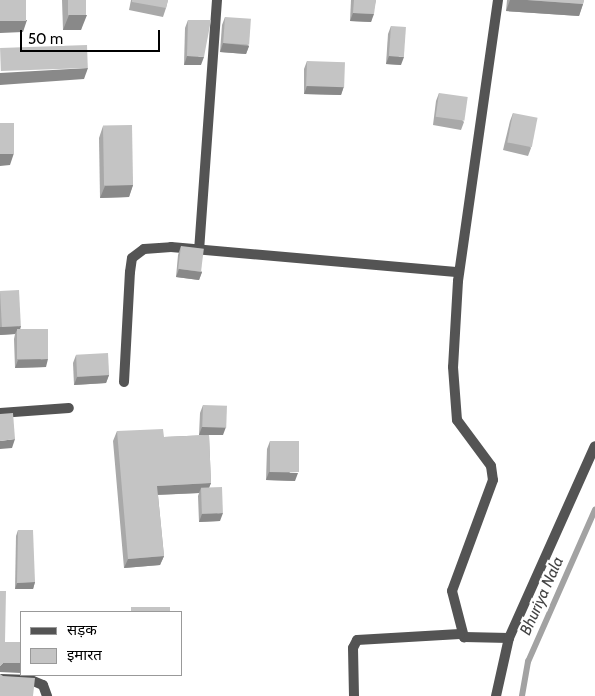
<!DOCTYPE html>
<html>
<head>
<meta charset="utf-8">
<style>
	body { margin:0 }
	#map { position:relative; width:595px; height:696px; overflow:hidden; background:#fff; font-family:Cabin,"Noto Sans Devanagari",sans-serif }
	div>[style] { position:absolute }
	[style*='--x'] { left:calc(var(--x)*1px); top:calc(var(--y)*1px); width:calc(var(--w)*1px); rotate:calc(var(--a)*1deg) }
	.stream>* { height:5.5px; margin:-2.75px; padding:0 2.75px; transform-origin:2.75px; border-radius:2.75px; background:#a2a2a2 }
	.minor>* { height:10px; margin:-5px; padding:0 5px; transform-origin:5px; border-radius:5px; background:#545454 }
	.wall>* { inset:0; background:#a9a9a9 }
	.shaded-wall>* { inset:0; background:#898989 }
	.building>* { inset:0; background:#c4c4c4; transform-origin:0 0 }
	span { translate:-50% -50%; white-space:nowrap; text-align:center; line-height:1.15; -webkit-text-stroke:4.5px #fff; paint-order:stroke }
	.water-label { font-size:16px; color:#434343; font-style:italic }
	.legend { position:absolute; left:20px; top:611px; width:162px; height:65px; box-sizing:border-box; background:#fff; border:1px solid #999; margin:0; padding:6px 9px; list-style:none; font-size:15px; color:#000 }
	.legend li { display:flex; align-items:center; gap:10px; height:25px }
	.legend b { width:25px; border:1px solid #999 }
	.scale { position:absolute; left:20px; top:30px; width:140px; height:22px; box-sizing:border-box; border:2px solid #000; border-top:0; padding-left:6px; font-size:15px; line-height:18px; white-space:nowrap; color:#000; -webkit-text-stroke:4px #fff; paint-order:stroke }
</style>
</head>
<body>
<div id="map">
	<div class="stream">
		<div style="--x:522;--y:696;--w:35;--a:-80"></div>
		<div style="--x:528;--y:662;--w:166;--a:-66.2"></div>
	</div>
	<div class="minor">
		<div style="--x:498;--y:0;--w:284;--a:98.1"></div>
		<div style="--x:458;--y:281;--w:86;--a:93.3"></div>
		<div style="--x:453;--y:367;--w:53;--a:85.7"></div>
		<div style="--x:457;--y:420;--w:57;--a:53.5"></div>
		<div style="--x:491;--y:466;--w:14;--a:82"></div>
		<div style="--x:493;--y:480;--w:118;--a:110.3"></div>
		<div style="--x:452;--y:591;--w:48;--a:75.4"></div>
		<div style="--x:464;--y:637;--w:45;--a:1.3"></div>
		<div style="--x:199;--y:251;--w:252;--a:-85.9"></div>
		<div style="--x:124;--y:382;--w:110;--a:-86.9"></div>
		<div style="--x:130;--y:272;--w:14;--a:-82"></div>
		<div style="--x:132;--y:258;--w:15;--a:-37"></div>
		<div style="--x:144;--y:249;--w:27;--a:-4"></div>
		<div style="--x:171;--y:247;--w:289;--a:5"></div>
		<div style="--x:0;--y:413;--w:69;--a:-4.1"></div>
		<div style="--x:0;--y:679;--w:31;--a:2"></div>
		<div style="--x:31;--y:680;--w:13;--a:23"></div>
		<div style="--x:43;--y:685;--w:12;--a:70"></div>
		<div style="--x:354;--y:696;--w:48;--a:-91.2"></div>
		<div style="--x:353;--y:648;--w:9;--a:-63"></div>
		<div style="--x:357;--y:640;--w:103;--a:-3.3"></div>
		<div style="--x:496;--y:696;--w:59;--a:-77.4"></div>
		<div style="--x:509;--y:638;--w:210;--a:-65.9"></div>
	</div>
	<div class="wall">
		<div style="clip-path:polygon(62px 0,86px 0,81px 30px,63px 30px)"></div>
		<div style="clip-path:polygon(131px 0,168px 0,166px 8px,163px 17px,129px 10px)"></div>
		<div style="clip-path:polygon(351px 0,376px 0,371px 22px,350px 21px)"></div>
		<div style="clip-path:polygon(507px 0,584px 0,583px 4px,579px 16px,506px 11px)"></div>
		<div style="clip-path:polygon(225px 17px,249px 46px,246px 54px,220px 52px,222px 25px)"></div>
		<div style="clip-path:polygon(188px 20px,201px 65px,184px 65px,185px 28px)"></div>
		<div style="clip-path:polygon(391px 26px,401px 65px,386px 64px,388px 34px)"></div>
		<div style="clip-path:polygon(307px 61px,344px 86px,341px 95px,304px 94px,304px 69px)"></div>
		<div style="clip-path:polygon(439px 93px,464px 122px,461px 130px,433px 125px,436px 101px)"></div>
		<div style="clip-path:polygon(513px 113px,531px 148px,528px 156px,503px 150px,510px 121px)"></div>
		<div style="clip-path:polygon(103px 126px,133px 185px,129px 197px,100px 198px,99px 138px)"></div>
		<div style="clip-path:polygon(181px 246px,202px 272px,199px 280px,176px 277px,178px 255px)"></div>
		<div style="clip-path:polygon(0 291px,20px 330px,46px 367px,15px 368px,14px 339px,15px 334px,0 335px)"></div>
		<div style="clip-path:polygon(76px 355px,109px 375px,106px 383px,74px 385px,73px 363px)"></div>
		<div style="clip-path:polygon(203px 405px,223px 435px,209px 435px,211px 483px,209px 487px,220px 521px,199px 522px,198px 496px,199px 493px,158px 495px,164px 556px,160px 565px,124px 568px,113px 441px,117px 431px,164px 437px,208px 435px,199px 435px,200px 413px)"></div>
		<div style="clip-path:polygon(270px 441px,295px 481px,266px 480px,267px 449px)"></div>
		<div style="clip-path:polygon(18px 530px,35px 582px,33px 589px,15px 589px,16px 536px)"></div>
	</div>
	<div class="shaded-wall">
		<div style="clip-path:polygon(510px 0,527px 0,583px 4px,579px 16px,506px 11px)"></div>
		<div style="clip-path:polygon(353px 13px,374px 14px,371px 22px,350px 21px)"></div>
		<div style="clip-path:polygon(69px 15px,87px 15px,81px 30px,63px 30px)"></div>
		<div style="clip-path:polygon(27px 20px,23px 32px,0 33px,0 21px)"></div>
		<div style="clip-path:polygon(223px 43px,249px 46px,246px 54px,220px 52px)"></div>
		<div style="clip-path:polygon(187px 56px,204px 57px,201px 65px,184px 65px)"></div>
		<div style="clip-path:polygon(389px 56px,404px 57px,401px 65px,386px 64px)"></div>
		<div style="clip-path:polygon(88px 68px,84px 79px,0 85px,0 73px)"></div>
		<div style="clip-path:polygon(307px 86px,344px 86px,341px 95px,304px 94px)"></div>
		<div style="clip-path:polygon(14px 153px,10px 165px,0 166px,0 154px)"></div>
		<div style="clip-path:polygon(133px 185px,129px 197px,100px 198px,105px 186px)"></div>
		<div style="clip-path:polygon(179px 269px,202px 272px,199px 280px,176px 277px)"></div>
		<div style="clip-path:polygon(21px 326px,19px 334px,17px 330px,15px 334px,0 335px,0 327px)"></div>
		<div style="clip-path:polygon(48px 359px,46px 367px,15px 368px,18px 360px)"></div>
		<div style="clip-path:polygon(109px 375px,106px 383px,74px 385px,77px 377px)"></div>
		<div style="clip-path:polygon(202px 427px,226px 427px,223px 435px,199px 435px)"></div>
		<div style="clip-path:polygon(15px 439px,12px 448px,0 449px,0 441px)"></div>
		<div style="clip-path:polygon(269px 472px,298px 473px,295px 481px,266px 480px)"></div>
		<div style="clip-path:polygon(211px 483px,207px 493px,201px 488px,199px 493px,153px 495px,157px 486px)"></div>
		<div style="clip-path:polygon(223px 513px,220px 521px,199px 522px,202px 514px)"></div>
		<div style="clip-path:polygon(164px 556px,160px 565px,124px 568px,128px 559px)"></div>
		<div style="clip-path:polygon(35px 582px,33px 589px,15px 589px,17px 583px)"></div>
		<div style="clip-path:polygon(3px 663px,21px 663px,21px 673px,0 672px,0 666px)"></div>
	</div>
	<div class="building">
		<div style="left:0;top:0;width:26px;height:21px"></div>
		<div style="left:68px;top:0;width:18px;height:15px"></div>
		<div style="clip-path:polygon(132px 0,168px 0,166px 8px,132px 2px)"></div>
		<div style="clip-path:polygon(354px 0,376px 0,374px 14px,353px 13px)"></div>
		<div style="clip-path:polygon(527px 0,584px 0,583px 4px)"></div>
		<div style="left:225px;top:17px;width:26px;height:26px;rotate:4deg"></div>
		<div style="clip-path:polygon(188px 20px,211px 20px,204px 57px,187px 56px)"></div>
		<div style="left:391px;top:26px;width:15px;height:30px;rotate:4deg"></div>
		<div style="left:87px;top:45px;width:23px;height:87px;rotate:88deg"></div>
		<div style="left:307px;top:61px;width:38px;height:25px;rotate:2deg"></div>
		<div style="left:439px;top:93px;width:29px;height:24px;rotate:8deg"></div>
		<div style="left:513px;top:113px;width:25px;height:30px;rotate:11deg"></div>
		<div style="left:0;top:123px;width:14px;height:31px"></div>
		<div style="left:132px;top:125px;width:60px;height:29px;rotate:89deg"></div>
		<div style="left:181px;top:246px;width:23px;height:23px;rotate:7deg"></div>
		<div style="left:19px;top:290px;width:36px;height:19px;rotate:87deg"></div>
		<div style="left:48px;top:329px;width:30px;height:31px;rotate:90deg"></div>
		<div style="left:108px;top:353px;width:22px;height:32px;rotate:87deg"></div>
		<div style="left:203px;top:405px;width:24px;height:22px;rotate:2deg"></div>
		<div style="clip-path:polygon(13px 413px,15px 439px,0 441px,0 414px)"></div>
		<div style="clip-path:polygon(163px 429px,164px 437px,209px 435px,211px 483px,157px 486px,164px 556px,128px 559px,117px 431px)"></div>
		<div style="left:270px;top:441px;width:29px;height:31px"></div>
		<div style="left:222px;top:487px;width:26px;height:21px;rotate:88deg"></div>
		<div style="clip-path:polygon(18px 530px,33px 530px,35px 582px,17px 583px)"></div>
		<div style="clip-path:polygon(0 591px,6px 591px,5px 642px,21px 642px,21px 663px,3px 663px,0 666px)"></div>
		<div style="left:131px;top:607px;width:39px;height:5px"></div>
		<div style="clip-path:polygon(0 674px,3px 676px,35px 678px,33px 696px,0 696px)"></div>
	</div>
	<div class="water-label">
		<span style="left:542px;top:596px;rotate:-66deg">Bhuriya Nala</span>
	</div>
	<ul class="legend">
	<li><b style="height:6px;background:#545454"></b>सड़क</li>
	<li><b style="height:14px;background:#c4c4c4"></b>इमारत</li>
	</ul>
	<div class="scale">50 m</div>
</div>
</body>
</html>
